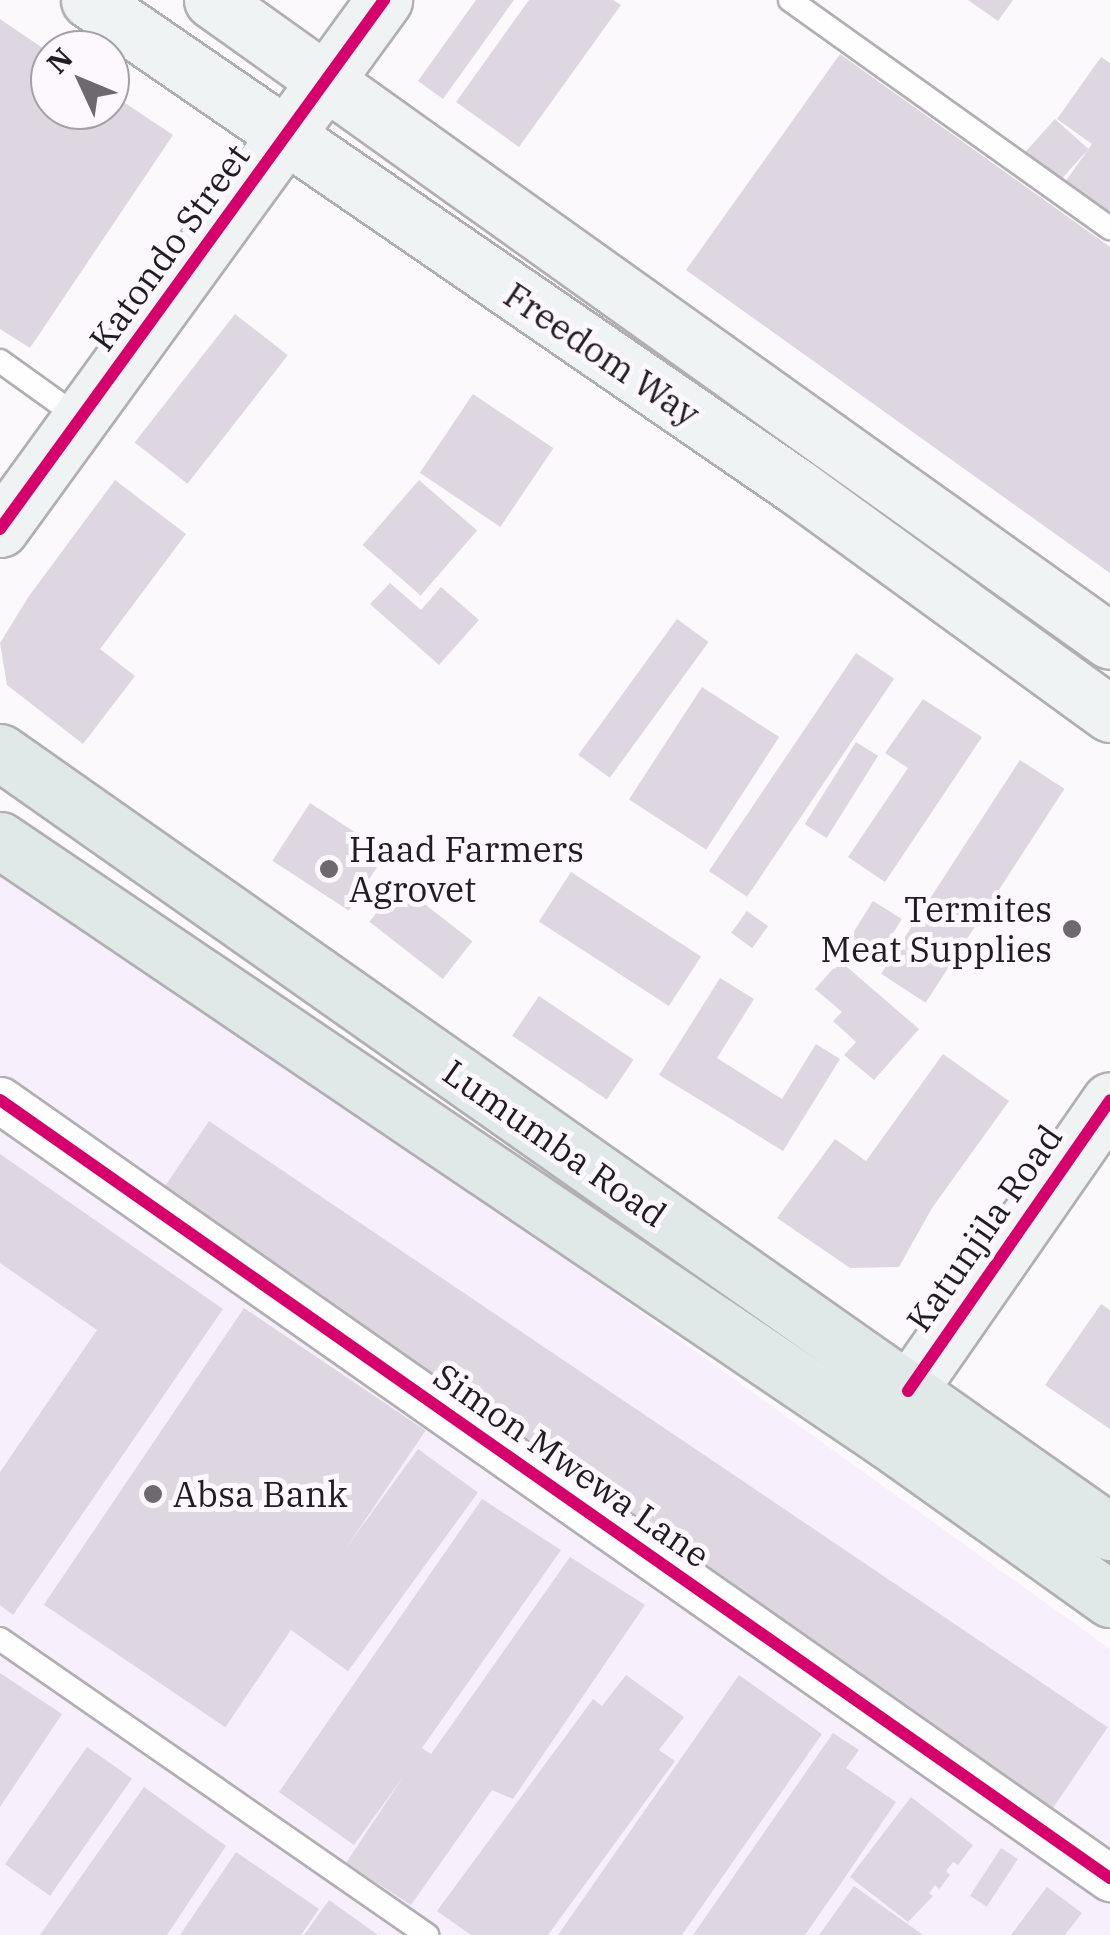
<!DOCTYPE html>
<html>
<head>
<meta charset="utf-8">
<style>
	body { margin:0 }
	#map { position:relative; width:1110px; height:1935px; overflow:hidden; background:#fbf9fc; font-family:"IBM Plex Serif",serif }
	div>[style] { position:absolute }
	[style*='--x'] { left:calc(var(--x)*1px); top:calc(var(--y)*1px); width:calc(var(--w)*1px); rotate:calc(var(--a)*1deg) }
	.built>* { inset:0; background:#f8effc }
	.building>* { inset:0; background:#ded7e1; transform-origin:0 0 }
	.roads { filter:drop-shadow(2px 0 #b2afb3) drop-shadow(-2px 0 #b2afb3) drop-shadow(0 2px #b2afb3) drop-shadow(0 -2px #b2afb3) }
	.lane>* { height:22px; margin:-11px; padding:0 11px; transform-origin:11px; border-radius:11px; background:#fefeff }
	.street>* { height:45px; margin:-22.5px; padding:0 22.5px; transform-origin:22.5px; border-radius:22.5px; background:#fefeff }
	.secondary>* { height:55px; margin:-27.5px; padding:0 27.5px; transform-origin:27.5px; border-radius:27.5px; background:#eff3f4 }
	.primary>* { height:55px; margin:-27.5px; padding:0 27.5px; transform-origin:27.5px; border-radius:27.5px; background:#e0e8e8 }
	.cycleway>* { height:12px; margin:-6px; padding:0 6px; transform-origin:6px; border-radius:6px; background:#d6006c }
	.dots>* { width:28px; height:28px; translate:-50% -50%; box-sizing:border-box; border:5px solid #fcf8fd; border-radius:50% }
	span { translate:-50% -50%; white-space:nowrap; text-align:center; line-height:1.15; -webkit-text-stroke:10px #fcf8fd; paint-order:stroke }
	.street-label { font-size:35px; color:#201c21 }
	.poi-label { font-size:35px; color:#201c21 }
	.left { translate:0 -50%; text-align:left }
	.right { translate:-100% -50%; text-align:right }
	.north { position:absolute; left:30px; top:30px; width:100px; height:100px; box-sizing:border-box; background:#fcf8fd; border:2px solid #a4a0a5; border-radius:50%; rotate:314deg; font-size:28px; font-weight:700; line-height:40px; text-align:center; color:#201c21 }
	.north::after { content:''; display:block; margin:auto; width:35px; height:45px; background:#6d696e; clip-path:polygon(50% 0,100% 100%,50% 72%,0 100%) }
</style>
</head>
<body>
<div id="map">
	<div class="built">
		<div style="clip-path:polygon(0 852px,1110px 1649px,1110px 1935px,0 1935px)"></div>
	</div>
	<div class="building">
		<div style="clip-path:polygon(476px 0,514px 0,443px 99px,418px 81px)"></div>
		<div style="clip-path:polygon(529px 0,613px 0,621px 5px,519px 147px,456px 102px)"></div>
		<div style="clip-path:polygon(968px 0,1013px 0,998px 21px)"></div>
		<div style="clip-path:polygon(0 19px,50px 53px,50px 110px,110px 110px,110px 93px,173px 135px,30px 348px,0 329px)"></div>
		<div style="clip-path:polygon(840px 54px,1110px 247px,1110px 573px,686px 270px)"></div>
		<div style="clip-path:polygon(1101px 57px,1110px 63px,1110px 209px,1106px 215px,1063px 185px,1092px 144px,1057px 119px)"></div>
		<div style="left:1055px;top:119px;width:45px;height:46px;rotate:42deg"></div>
		<div style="left:235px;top:314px;width:67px;height:163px;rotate:38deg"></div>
		<div style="left:473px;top:394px;width:97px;height:95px;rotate:34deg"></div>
		<div style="clip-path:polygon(115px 480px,186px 534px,100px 649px,135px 676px,83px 744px,7px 685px,0 643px,29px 596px)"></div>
		<div style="left:419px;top:480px;width:77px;height:86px;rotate:41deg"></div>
		<div style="clip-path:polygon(390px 583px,421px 610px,441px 587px,479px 620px,439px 665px,370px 604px)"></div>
		<div style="left:677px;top:619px;width:39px;height:168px;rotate:36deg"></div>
		<div style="left:856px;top:653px;width:46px;height:263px;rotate:34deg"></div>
		<div style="left:702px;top:687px;width:92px;height:134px;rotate:33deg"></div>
		<div style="clip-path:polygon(923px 699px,982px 737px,885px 882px,848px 857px,908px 768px,885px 753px)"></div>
		<div style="left:856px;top:742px;width:26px;height:97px;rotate:32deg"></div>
		<div style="left:1020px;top:760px;width:53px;height:255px;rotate:33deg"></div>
		<div style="left:310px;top:803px;width:91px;height:69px;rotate:33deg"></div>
		<div style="left:571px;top:872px;width:155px;height:59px;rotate:33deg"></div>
		<div style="left:399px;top:884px;width:93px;height:48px;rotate:38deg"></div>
		<div style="left:873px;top:901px;width:34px;height:55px;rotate:32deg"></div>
		<div style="left:747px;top:911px;width:26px;height:27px;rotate:36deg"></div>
		<div style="clip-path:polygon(840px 961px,919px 1029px,874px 1080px,844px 1055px,856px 1042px,833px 1021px,842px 1012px,815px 989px)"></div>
		<div style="clip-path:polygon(720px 978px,754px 999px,717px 1058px,782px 1099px,816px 1044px,840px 1059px,783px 1151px,659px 1075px)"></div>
		<div style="left:539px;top:996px;width:114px;height:48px;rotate:34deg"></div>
		<div style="clip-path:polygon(943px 1054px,1009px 1101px,932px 1208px,899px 1267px,850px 1268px,777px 1218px,835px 1139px,866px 1161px)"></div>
		<div style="left:209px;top:1121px;width:1084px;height:100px;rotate:34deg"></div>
		<div style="clip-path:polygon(0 1154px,223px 1309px,13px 1615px,0 1605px,0 1472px,97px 1330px,0 1263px)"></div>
		<div style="clip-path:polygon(1101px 1304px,1110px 1310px,1110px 1429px,1045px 1385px)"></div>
		<div style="left:244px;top:1308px;width:219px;height:358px;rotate:34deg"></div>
		<div style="left:418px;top:1449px;width:74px;height:221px;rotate:36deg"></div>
		<div style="clip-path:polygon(482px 1499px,561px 1550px,422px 1748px,431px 1754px,570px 1557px,645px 1605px,513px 1799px,492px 1790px,411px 1905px,346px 1863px,403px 1777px,354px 1845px,279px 1792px)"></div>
		<div style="clip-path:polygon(0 1673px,62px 1714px,0 1807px)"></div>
		<div style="clip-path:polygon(626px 1675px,684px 1717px,659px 1750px,675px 1761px,548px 1935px,471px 1935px,437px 1911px,593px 1699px,602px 1706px)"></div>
		<div style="clip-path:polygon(739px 1675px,822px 1734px,682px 1935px,558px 1935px)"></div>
		<div style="clip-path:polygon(833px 1733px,859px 1750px,846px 1768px,896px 1802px,846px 1876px,805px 1935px,693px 1935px)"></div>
		<div style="left:87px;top:1747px;width:55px;height:143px;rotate:35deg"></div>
		<div style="clip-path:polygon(144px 1787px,226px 1846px,167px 1935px,40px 1935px)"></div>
		<div style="clip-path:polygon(911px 1797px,973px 1845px,958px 1865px,953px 1862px,946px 1871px,950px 1875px,939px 1889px,935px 1885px,929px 1893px,933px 1896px,908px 1922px,850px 1877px)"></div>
		<div style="left:1001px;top:1848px;width:20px;height:57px;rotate:33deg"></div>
		<div style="clip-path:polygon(236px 1852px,319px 1909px,301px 1935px,180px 1935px)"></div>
		<div style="clip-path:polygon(854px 1886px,923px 1935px,819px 1935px)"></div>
		<div style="clip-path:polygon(1047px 1887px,1082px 1913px,1065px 1935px,1011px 1935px)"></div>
		<div style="clip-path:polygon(329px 1900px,378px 1935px,304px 1935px)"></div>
	</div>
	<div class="roads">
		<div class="lane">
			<div style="--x:790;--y:0;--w:393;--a:35.5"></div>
			<div style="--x:0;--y:361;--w:100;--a:35.6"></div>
			<div style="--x:0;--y:1639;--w:520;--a:34.73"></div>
		</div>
		<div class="street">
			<div style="--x:0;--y:1100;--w:1356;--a:35.03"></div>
		</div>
		<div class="secondary">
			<div style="--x:89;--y:0;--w:858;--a:34.51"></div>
			<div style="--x:796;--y:486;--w:388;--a:36"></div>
			<div style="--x:212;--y:0;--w:1103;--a:35.52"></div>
			<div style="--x:0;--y:529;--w:654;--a:-54.02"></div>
			<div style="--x:908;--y:1391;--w:354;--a:-55.2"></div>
		</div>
		<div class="primary">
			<div style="--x:0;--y:752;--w:1357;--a:35.1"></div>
			<div style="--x:0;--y:840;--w:1071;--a:34.08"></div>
			<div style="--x:887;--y:1440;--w:274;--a:35.5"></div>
		</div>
	</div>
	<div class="cycleway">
		<div style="--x:0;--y:529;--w:654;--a:-54.02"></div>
		<div style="--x:0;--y:1100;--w:1356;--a:35.03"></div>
		<div style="--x:908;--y:1391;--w:354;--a:-55.2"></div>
	</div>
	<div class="dots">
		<div style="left:329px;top:869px;background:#6d696e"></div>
		<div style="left:1072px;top:929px;background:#6d696e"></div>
		<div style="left:153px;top:1494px;background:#6d696e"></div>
	</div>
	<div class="street-label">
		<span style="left:169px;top:247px;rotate:-54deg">Katondo Street</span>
		<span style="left:602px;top:354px;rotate:34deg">Freedom Way</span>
		<span style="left:555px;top:1143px;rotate:35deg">Lumumba Road</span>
		<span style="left:984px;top:1228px;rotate:-55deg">Katunjila Road</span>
		<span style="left:572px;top:1465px;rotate:35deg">Simon Mwewa Lane</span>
	</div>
	<div class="poi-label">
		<span class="left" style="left:349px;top:869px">Haad Farmers<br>Agrovet</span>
		<span class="right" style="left:1052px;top:929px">Termites<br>Meat Supplies</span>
		<span class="left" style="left:173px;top:1494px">Absa Bank</span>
	</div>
	<div class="north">N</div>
</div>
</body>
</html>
